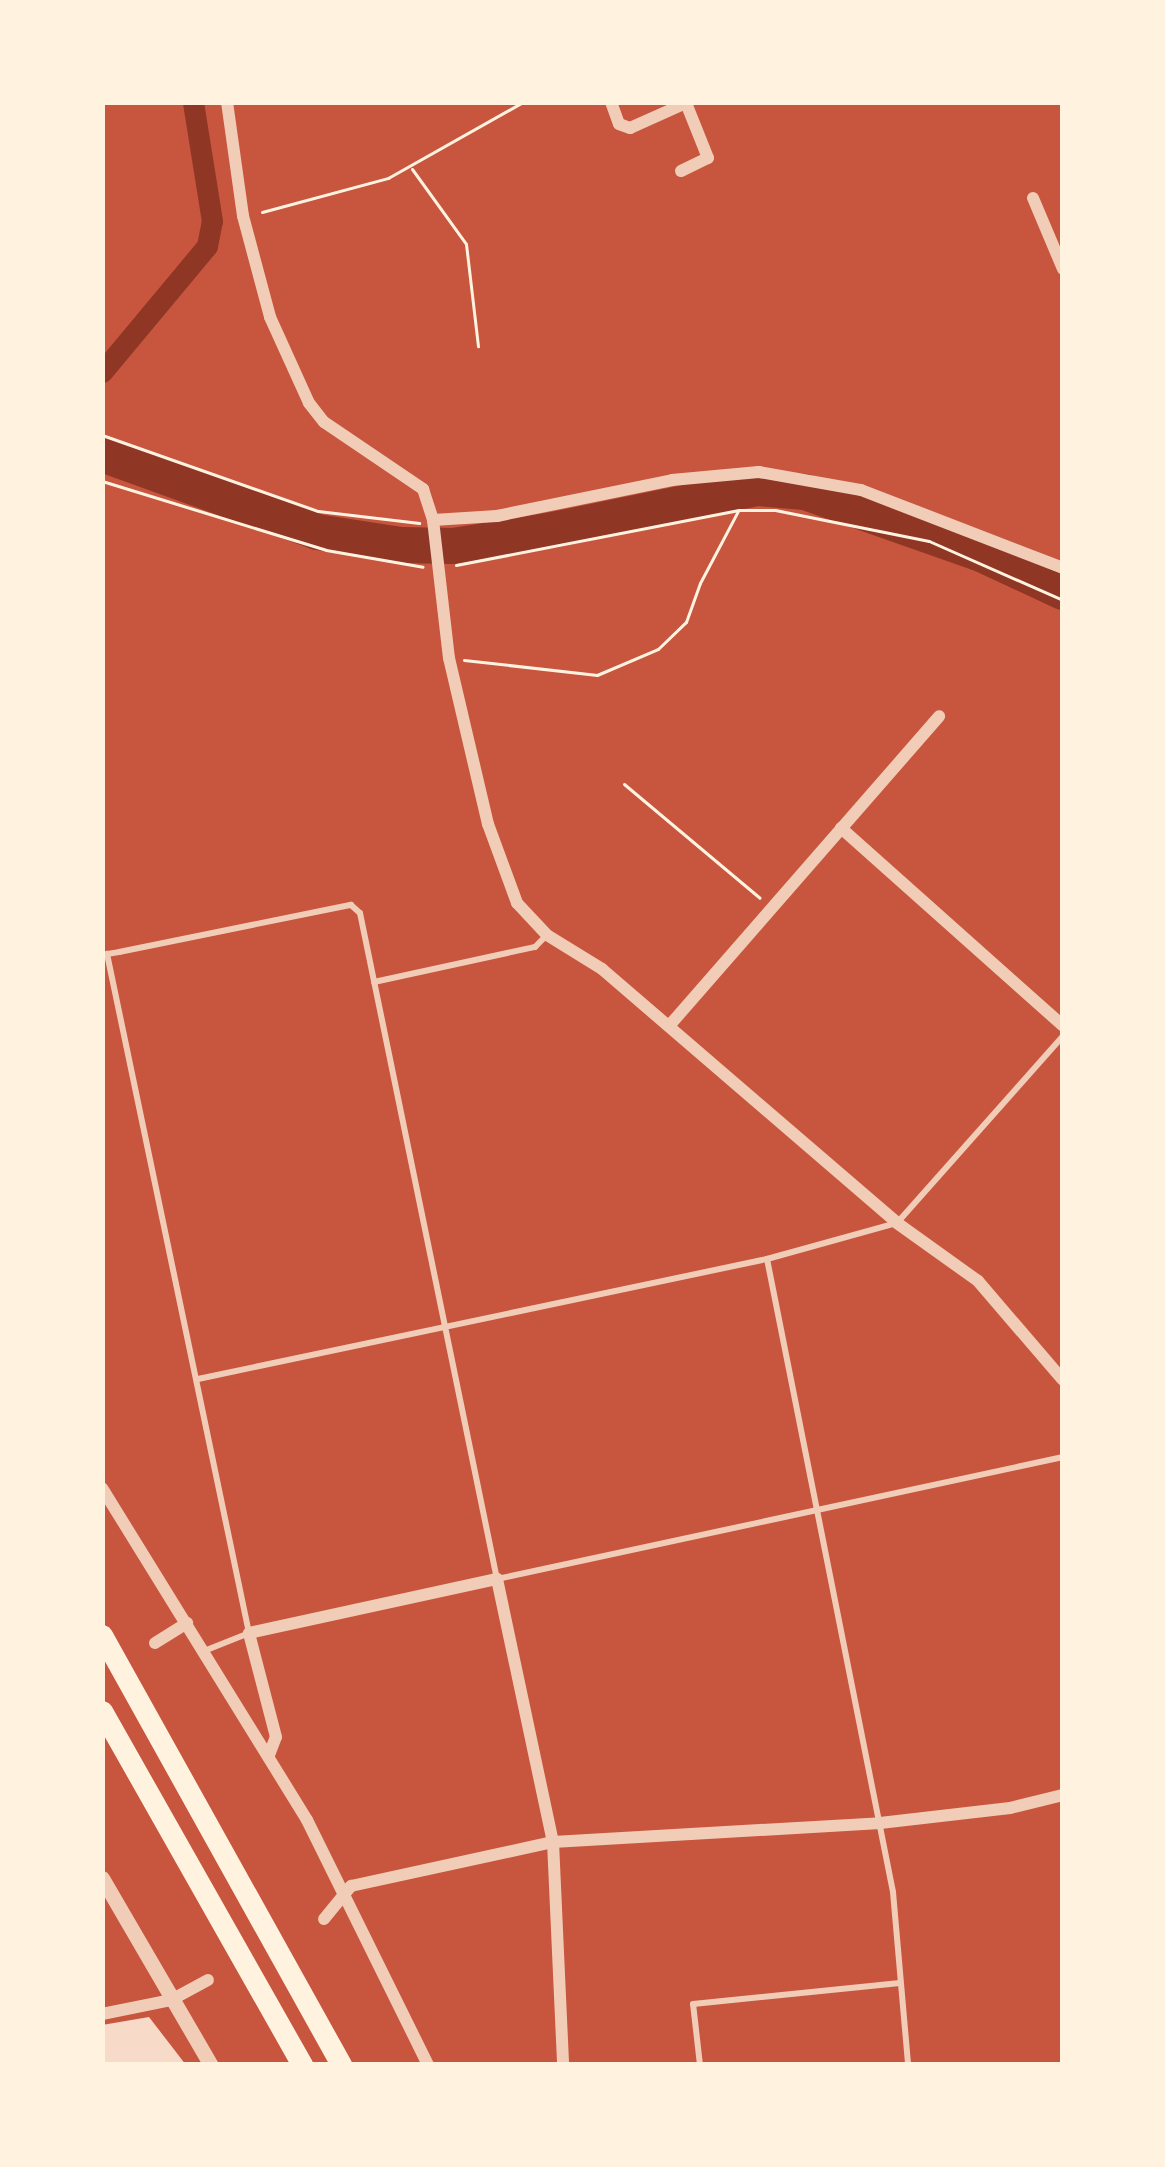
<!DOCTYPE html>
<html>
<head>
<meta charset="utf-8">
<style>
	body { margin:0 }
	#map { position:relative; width:1165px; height:2167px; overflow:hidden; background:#c8553d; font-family:"Exo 2",sans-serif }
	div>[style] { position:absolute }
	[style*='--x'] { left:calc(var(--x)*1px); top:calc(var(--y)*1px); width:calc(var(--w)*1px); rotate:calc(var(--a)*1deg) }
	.canal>* { height:21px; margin:-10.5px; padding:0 10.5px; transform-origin:10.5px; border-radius:10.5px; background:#8f3625 }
	.river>* { height:36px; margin:-18px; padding:0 18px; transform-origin:18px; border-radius:18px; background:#8f3625 }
	.building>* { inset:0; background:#f7dbc8 }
	.path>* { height:3px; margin:-1.5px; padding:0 1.5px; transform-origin:1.5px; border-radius:1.5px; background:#fff3e0 }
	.service>* { height:6px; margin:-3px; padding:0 3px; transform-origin:3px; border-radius:3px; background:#f1ccb7 }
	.minor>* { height:12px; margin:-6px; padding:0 6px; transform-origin:6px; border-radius:6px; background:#f1ccb7 }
	.tertiary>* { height:15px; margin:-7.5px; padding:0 7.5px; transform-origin:7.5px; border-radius:7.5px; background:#f1ccb7 }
	.motorway>* { height:21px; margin:-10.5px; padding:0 10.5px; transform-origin:10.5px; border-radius:10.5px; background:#fff3e0 }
	span { translate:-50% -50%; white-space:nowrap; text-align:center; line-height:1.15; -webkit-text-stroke:10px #fff3e0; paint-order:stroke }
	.frame { position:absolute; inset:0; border:105px solid #fff3e0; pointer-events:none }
</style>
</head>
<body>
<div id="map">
	<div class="canal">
		<div style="--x:102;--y:372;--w:164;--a:-50.2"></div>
		<div style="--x:207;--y:246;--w:25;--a:-79"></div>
		<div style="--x:212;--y:221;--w:121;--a:-99.1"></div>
	</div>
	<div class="river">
		<div style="--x:102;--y:454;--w:229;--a:19.9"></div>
		<div style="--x:317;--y:532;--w:85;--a:8.8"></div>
		<div style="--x:401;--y:545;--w:52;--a:1.1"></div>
		<div style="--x:453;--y:546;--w:101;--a:-9.1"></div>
		<div style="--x:553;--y:530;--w:209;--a:-11.6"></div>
		<div style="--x:758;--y:488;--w:47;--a:4.9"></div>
		<div style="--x:805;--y:492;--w:187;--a:19.4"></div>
		<div style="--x:981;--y:554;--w:90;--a:24.9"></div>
	</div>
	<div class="building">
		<div style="clip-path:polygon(149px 2017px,186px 2065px,102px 2065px,102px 2025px)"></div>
	</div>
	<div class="path">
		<div style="--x:412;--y:169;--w:92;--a:54.2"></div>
		<div style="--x:466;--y:244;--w:103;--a:83.3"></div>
		<div style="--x:262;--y:212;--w:131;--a:-15.1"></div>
		<div style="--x:388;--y:178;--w:155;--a:-29.4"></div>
		<div style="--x:102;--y:435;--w:229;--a:19.4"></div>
		<div style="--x:318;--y:511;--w:102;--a:6.8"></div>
		<div style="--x:102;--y:481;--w:234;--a:17.1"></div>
		<div style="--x:326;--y:550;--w:98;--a:9.9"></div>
		<div style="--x:456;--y:565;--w:288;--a:-11"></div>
		<div style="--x:739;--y:510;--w:36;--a:0"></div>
		<div style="--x:775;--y:510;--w:157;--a:11.4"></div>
		<div style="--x:929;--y:541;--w:146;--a:23.8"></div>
		<div style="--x:464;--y:660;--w:134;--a:6.4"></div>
		<div style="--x:597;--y:675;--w:66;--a:-23.1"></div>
		<div style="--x:658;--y:649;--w:39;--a:-44"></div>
		<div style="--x:686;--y:622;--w:41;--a:-70.3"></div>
		<div style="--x:700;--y:583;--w:81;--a:-62.2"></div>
		<div style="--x:624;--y:784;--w:177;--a:40"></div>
	</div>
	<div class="service">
		<div style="--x:374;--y:982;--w:165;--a:-12.3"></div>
		<div style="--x:535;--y:947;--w:17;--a:-45"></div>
		<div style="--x:767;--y:1259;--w:645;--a:78.74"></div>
		<div style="--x:893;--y:1892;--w:174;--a:85"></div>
		<div style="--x:198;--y:1379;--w:582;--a:-11.91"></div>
		<div style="--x:767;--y:1259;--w:135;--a:-15.5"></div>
		<div style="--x:897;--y:1223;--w:250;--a:-48.4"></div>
		<div style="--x:204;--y:1651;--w:48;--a:-21.8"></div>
		<div style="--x:249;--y:1633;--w:694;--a:-101.81"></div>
		<div style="--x:107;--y:954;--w:12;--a:-9"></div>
		<div style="--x:119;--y:952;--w:237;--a:-11.5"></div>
		<div style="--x:351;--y:905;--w:12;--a:42"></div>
		<div style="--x:360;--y:913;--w:680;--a:78.38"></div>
		<div style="--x:497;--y:1579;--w:579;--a:-12.16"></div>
		<div style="--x:700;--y:2065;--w:61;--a:-96.5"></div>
		<div style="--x:693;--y:2004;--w:208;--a:-5.8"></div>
	</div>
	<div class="minor">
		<div style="--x:227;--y:102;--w:115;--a:82"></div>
		<div style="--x:243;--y:216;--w:105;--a:75"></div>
		<div style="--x:270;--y:317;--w:94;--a:65.6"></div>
		<div style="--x:309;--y:403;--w:24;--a:52"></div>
		<div style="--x:324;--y:422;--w:120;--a:34.1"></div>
		<div style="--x:423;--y:489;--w:33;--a:72"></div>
		<div style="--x:433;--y:520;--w:139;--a:83.4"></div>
		<div style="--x:449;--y:658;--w:171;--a:76.8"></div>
		<div style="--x:488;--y:824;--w:84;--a:69.8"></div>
		<div style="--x:517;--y:903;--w:44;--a:46.8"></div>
		<div style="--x:547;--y:935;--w:65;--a:31.7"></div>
		<div style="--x:602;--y:969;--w:389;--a:40.7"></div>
		<div style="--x:897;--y:1223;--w:100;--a:35.6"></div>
		<div style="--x:978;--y:1281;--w:130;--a:49.4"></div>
		<div style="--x:611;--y:102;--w:23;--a:70"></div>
		<div style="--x:619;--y:124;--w:12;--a:20"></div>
		<div style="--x:630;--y:128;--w:64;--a:-24.1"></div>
		<div style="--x:681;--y:171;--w:30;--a:-26"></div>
		<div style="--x:708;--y:158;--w:59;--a:-111.8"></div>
		<div style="--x:1033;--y:198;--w:77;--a:67.1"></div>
		<div style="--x:433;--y:520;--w:64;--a:-3.6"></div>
		<div style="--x:497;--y:516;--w:179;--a:-11.6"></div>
		<div style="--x:672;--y:480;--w:87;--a:-5.3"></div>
		<div style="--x:759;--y:472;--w:104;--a:10"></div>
		<div style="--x:861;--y:490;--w:217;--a:21.1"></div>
		<div style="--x:841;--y:828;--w:297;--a:41.7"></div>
		<div style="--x:669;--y:1026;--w:411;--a:-48.9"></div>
		<div style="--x:102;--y:1488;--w:390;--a:58.3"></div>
		<div style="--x:307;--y:1820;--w:273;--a:63.7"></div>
		<div style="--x:155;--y:1643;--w:38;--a:-32"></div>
		<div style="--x:269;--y:1755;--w:19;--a:-69"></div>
		<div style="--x:276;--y:1737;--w:107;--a:-104.6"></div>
		<div style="--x:249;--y:1633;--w:254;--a:-12.3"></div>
		<div style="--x:497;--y:1579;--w:269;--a:78"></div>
		<div style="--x:553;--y:1842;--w:223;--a:87.4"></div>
		<div style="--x:324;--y:1919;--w:43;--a:-50.7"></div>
		<div style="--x:351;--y:1886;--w:207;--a:-12.3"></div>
		<div style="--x:553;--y:1842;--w:328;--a:-3.3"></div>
		<div style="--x:880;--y:1823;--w:131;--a:-6.6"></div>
		<div style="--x:1010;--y:1808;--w:55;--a:-13.8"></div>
		<div style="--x:102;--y:2014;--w:70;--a:-11.5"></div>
		<div style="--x:171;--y:2000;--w:42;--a:-28.4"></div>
	</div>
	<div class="tertiary">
		<div style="--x:102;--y:1878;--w:216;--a:59.8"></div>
	</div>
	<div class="motorway">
		<div style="--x:102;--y:1635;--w:492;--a:60.9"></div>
		<div style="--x:102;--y:1711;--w:407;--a:60.5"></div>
	</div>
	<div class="frame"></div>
</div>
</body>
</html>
